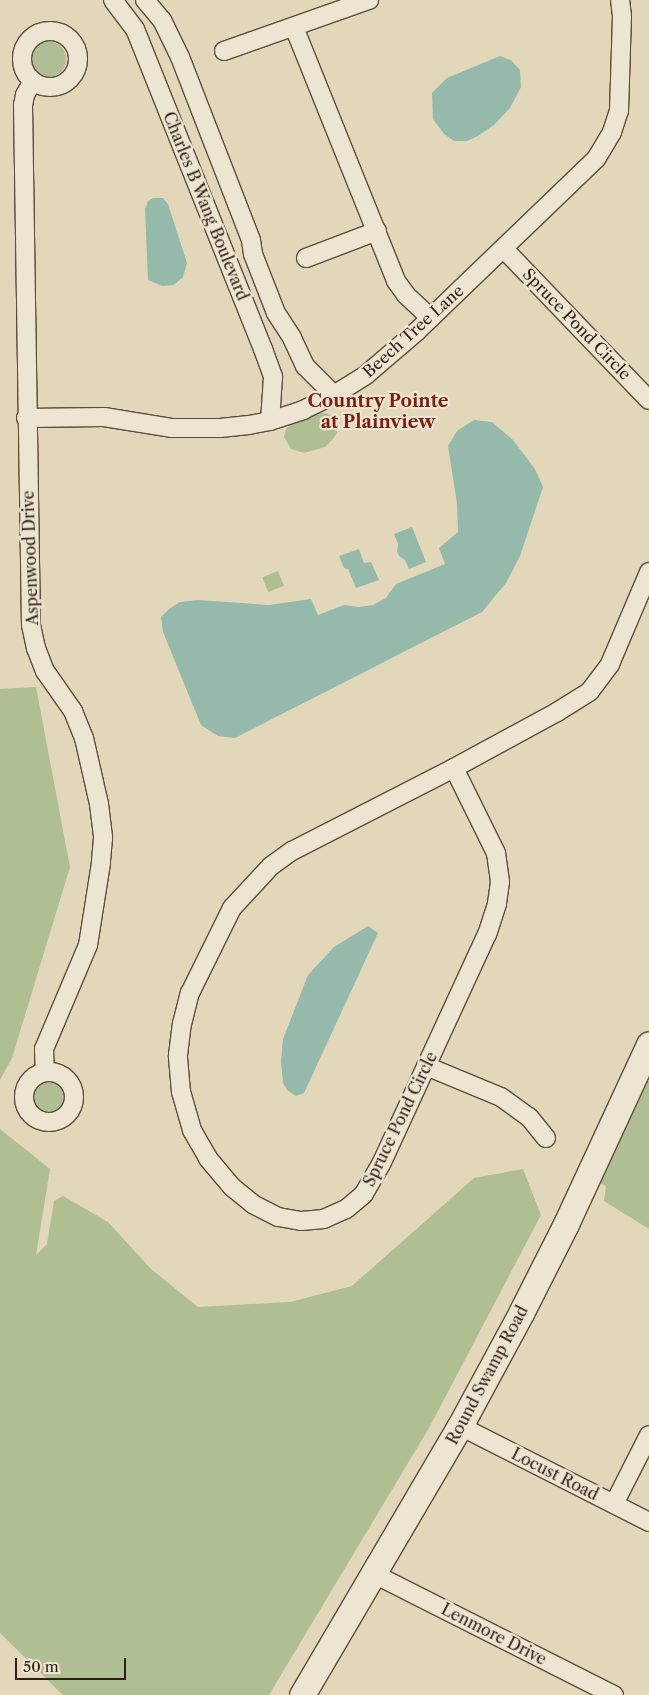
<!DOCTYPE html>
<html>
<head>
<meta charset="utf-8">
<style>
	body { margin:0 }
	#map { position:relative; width:649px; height:1695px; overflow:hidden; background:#e3d7b9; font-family:"Libre Caslon Text",serif }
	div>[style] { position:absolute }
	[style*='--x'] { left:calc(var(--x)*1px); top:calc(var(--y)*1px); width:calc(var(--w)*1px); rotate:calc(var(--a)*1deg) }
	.green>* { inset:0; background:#afbf93; transform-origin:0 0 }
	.round { border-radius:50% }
	.water>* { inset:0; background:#95baac }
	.roads { filter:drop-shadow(1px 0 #5d4c3e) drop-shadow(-1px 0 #5d4c3e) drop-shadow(0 1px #5d4c3e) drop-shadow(0 -1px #5d4c3e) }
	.minor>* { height:18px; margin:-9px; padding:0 9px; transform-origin:9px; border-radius:9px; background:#ede5d2 }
	.minor>.ring { margin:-9px; padding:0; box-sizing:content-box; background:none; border:18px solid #ede5d2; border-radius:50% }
	.secondary>* { height:25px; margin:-12.5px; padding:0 12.5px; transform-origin:12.5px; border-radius:12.5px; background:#ede5d2 }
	span { translate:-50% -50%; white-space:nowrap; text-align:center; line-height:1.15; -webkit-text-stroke:4.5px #ede5d2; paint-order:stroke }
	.street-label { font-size:16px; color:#301d15 }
	.neighbourhood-label { font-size:18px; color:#7a1f14; font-weight:700 }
	.scale { position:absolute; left:15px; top:1658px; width:111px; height:22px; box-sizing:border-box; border:2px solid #301d15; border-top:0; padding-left:6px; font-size:15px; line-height:18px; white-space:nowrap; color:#301d15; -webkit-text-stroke:4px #ede5d2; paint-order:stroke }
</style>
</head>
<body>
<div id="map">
	<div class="green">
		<div class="round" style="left:30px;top:41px;width:36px;height:36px"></div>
		<div style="clip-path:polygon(320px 413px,327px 413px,336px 420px,337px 433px,333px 439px,325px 447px,304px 453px,291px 449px,284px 437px,286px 429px,291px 424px)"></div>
		<div style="left:278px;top:571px;width:16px;height:17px;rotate:68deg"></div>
		<div style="clip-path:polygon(36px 687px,70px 867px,12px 1058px,0 1080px,0 689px)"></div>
		<div style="clip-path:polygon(649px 1049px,649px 1229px,604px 1201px,606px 1186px,590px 1178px)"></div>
		<div class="round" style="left:32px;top:1081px;width:34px;height:34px"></div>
		<div style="clip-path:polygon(0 1129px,50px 1169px,36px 1255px,47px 1244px,54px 1201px,63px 1196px,108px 1222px,151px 1269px,198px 1307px,290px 1302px,352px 1286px,474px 1178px,523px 1169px,541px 1215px,429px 1428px,269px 1695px,63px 1695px,0 1633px)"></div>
	</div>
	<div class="water">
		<div style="clip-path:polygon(500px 56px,511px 60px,520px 70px,521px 87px,510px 108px,494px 125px,478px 136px,467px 141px,454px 141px,444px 134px,433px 119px,432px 93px,447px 78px)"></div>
		<div style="clip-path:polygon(153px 198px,163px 198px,168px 204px,187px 263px,183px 277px,174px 285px,162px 286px,148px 280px,145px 209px,148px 201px)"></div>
		<div style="clip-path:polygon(474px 420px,492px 422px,513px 440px,535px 469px,543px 487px,520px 556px,506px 583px,482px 612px,235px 738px,218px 736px,201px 725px,163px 632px,161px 617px,169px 609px,180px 602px,198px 600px,269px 605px,311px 599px,318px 615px,344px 605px,359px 607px,373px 605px,386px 598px,396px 584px,445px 564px,439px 548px,458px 532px,457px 504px,448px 446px,457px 431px)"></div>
		<div style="clip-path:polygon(412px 527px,426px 562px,409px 569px,405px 560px,399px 556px,397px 551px,398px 544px,394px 534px)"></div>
		<div style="clip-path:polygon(359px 549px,364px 563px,371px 562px,379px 580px,356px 588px,348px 569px,344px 568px,339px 556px)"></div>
		<div style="clip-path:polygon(368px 926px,378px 933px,304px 1093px,296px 1096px,287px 1090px,283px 1083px,281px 1061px,283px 1039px,308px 975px,334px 947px)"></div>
	</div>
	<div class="roads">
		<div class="minor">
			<div style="--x:113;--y:0;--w:36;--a:53"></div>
			<div style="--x:135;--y:29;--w:345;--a:68.2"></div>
			<div style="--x:263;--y:349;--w:30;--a:70"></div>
			<div style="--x:273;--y:377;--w:44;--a:93.9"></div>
			<div style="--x:145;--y:0;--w:26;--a:50"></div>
			<div style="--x:162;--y:20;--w:41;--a:64.1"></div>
			<div style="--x:180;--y:57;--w:196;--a:68.8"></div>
			<div style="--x:251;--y:240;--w:14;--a:82"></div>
			<div style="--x:253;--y:254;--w:63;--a:68.7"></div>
			<div style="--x:276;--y:313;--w:30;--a:57"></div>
			<div style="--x:292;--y:338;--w:31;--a:65"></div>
			<div style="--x:305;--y:366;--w:41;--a:45"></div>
			<div style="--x:294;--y:27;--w:274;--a:68.1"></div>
			<div style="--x:396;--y:281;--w:17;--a:54"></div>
			<div style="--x:406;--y:295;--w:34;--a:43"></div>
			<div class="ring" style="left:22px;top:31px;width:38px;height:38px"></div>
			<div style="--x:224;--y:51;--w:154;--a:-19.4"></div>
			<div style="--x:33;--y:81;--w:16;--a:120"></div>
			<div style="--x:25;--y:95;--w:10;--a:101"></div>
			<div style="--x:23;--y:105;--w:520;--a:89.12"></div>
			<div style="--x:31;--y:625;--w:24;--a:78"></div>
			<div style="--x:36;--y:648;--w:25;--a:69"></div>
			<div style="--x:45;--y:671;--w:49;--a:55"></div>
			<div style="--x:73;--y:711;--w:29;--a:68"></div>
			<div style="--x:84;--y:738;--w:68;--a:77.2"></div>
			<div style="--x:99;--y:804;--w:34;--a:83"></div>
			<div style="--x:103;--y:838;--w:25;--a:95"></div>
			<div style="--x:101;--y:863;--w:83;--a:99"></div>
			<div style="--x:88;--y:945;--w:113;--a:112.9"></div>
			<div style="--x:44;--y:1049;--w:23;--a:88"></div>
			<div style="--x:504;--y:249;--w:209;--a:46.2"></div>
			<div style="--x:306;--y:258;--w:76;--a:-20.8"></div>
			<div style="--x:26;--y:418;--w:78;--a:-0.7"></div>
			<div style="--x:104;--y:417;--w:68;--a:9.3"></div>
			<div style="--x:171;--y:428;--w:49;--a:0"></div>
			<div style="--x:220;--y:428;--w:29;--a:-6"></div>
			<div style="--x:249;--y:425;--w:21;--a:-11"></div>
			<div style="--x:270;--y:421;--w:35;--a:-18"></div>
			<div style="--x:303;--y:410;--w:34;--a:-26"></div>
			<div style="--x:334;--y:395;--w:39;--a:-32"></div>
			<div style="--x:367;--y:374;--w:65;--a:-40.6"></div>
			<div style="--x:416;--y:332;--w:250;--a:-43.9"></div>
			<div style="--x:596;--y:159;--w:31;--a:-59"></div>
			<div style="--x:612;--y:132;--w:22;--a:-72"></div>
			<div style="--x:619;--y:111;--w:95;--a:-88.2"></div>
			<div style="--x:622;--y:16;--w:16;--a:-97"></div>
			<div style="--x:454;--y:768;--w:95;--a:63.7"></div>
			<div style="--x:496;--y:853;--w:29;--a:82"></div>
			<div style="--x:500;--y:882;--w:22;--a:98"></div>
			<div style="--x:497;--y:904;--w:32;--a:108"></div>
			<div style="--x:487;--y:934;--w:253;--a:114.7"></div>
			<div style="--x:381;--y:1164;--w:34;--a:120"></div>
			<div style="--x:364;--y:1194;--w:23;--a:140"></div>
			<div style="--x:346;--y:1209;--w:24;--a:156"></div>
			<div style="--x:324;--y:1219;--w:23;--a:175"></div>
			<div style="--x:301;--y:1221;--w:23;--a:-170"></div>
			<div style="--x:278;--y:1217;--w:28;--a:-153"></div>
			<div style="--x:253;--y:1204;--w:27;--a:-141"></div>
			<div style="--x:232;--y:1187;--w:38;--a:-130"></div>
			<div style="--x:208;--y:1158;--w:32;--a:-120"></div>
			<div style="--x:192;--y:1130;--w:40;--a:-106"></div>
			<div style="--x:181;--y:1092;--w:37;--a:-95"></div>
			<div style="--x:178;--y:1055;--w:31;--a:-83"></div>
			<div style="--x:182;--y:1024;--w:32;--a:-76"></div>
			<div style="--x:190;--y:993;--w:95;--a:-63.7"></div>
			<div style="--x:232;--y:908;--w:57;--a:-47.1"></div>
			<div style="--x:271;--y:866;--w:26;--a:-36"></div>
			<div style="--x:292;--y:851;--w:182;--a:-27.1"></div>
			<div style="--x:454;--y:768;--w:117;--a:-28.5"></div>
			<div style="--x:557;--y:712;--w:39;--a:-32"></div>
			<div style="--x:590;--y:691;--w:34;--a:-53"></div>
			<div style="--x:610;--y:664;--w:100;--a:-67"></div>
			<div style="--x:426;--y:1066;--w:81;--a:22.5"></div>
			<div style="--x:501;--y:1097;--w:34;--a:36"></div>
			<div style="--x:529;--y:1117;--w:27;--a:51"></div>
			<div class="ring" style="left:24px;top:1072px;width:32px;height:32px"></div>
			<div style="--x:460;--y:1426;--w:212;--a:26.9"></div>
			<div style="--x:614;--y:1504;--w:77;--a:-63.1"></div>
			<div style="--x:374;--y:1574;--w:269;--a:26.8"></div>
		</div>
		<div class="secondary">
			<div style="--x:302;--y:1695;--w:312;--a:-59.6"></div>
			<div style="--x:460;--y:1426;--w:128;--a:-61.6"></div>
			<div style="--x:521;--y:1313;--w:100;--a:-63.2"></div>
			<div style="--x:566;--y:1224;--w:198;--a:-65.2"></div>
		</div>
	</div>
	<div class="street-label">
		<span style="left:206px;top:206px;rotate:68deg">Charles B Wang Boulevard</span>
		<span style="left:577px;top:324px;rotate:46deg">Spruce Pond Circle</span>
		<span style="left:413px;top:331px;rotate:-42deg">Beech Tree Lane</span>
		<span style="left:30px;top:558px;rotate:-92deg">Aspenwood Drive</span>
		<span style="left:400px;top:1119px;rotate:-64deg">Spruce Pond Circle</span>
		<span style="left:487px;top:1375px;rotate:-62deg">Round Swamp Road</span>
		<span style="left:555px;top:1474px;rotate:27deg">Locust Road</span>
		<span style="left:494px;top:1634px;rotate:27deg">Lenmore Drive</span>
	</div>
	<div class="neighbourhood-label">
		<span style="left:378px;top:412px">Country Pointe<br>at Plainview</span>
	</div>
	<div class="scale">50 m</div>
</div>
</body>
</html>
